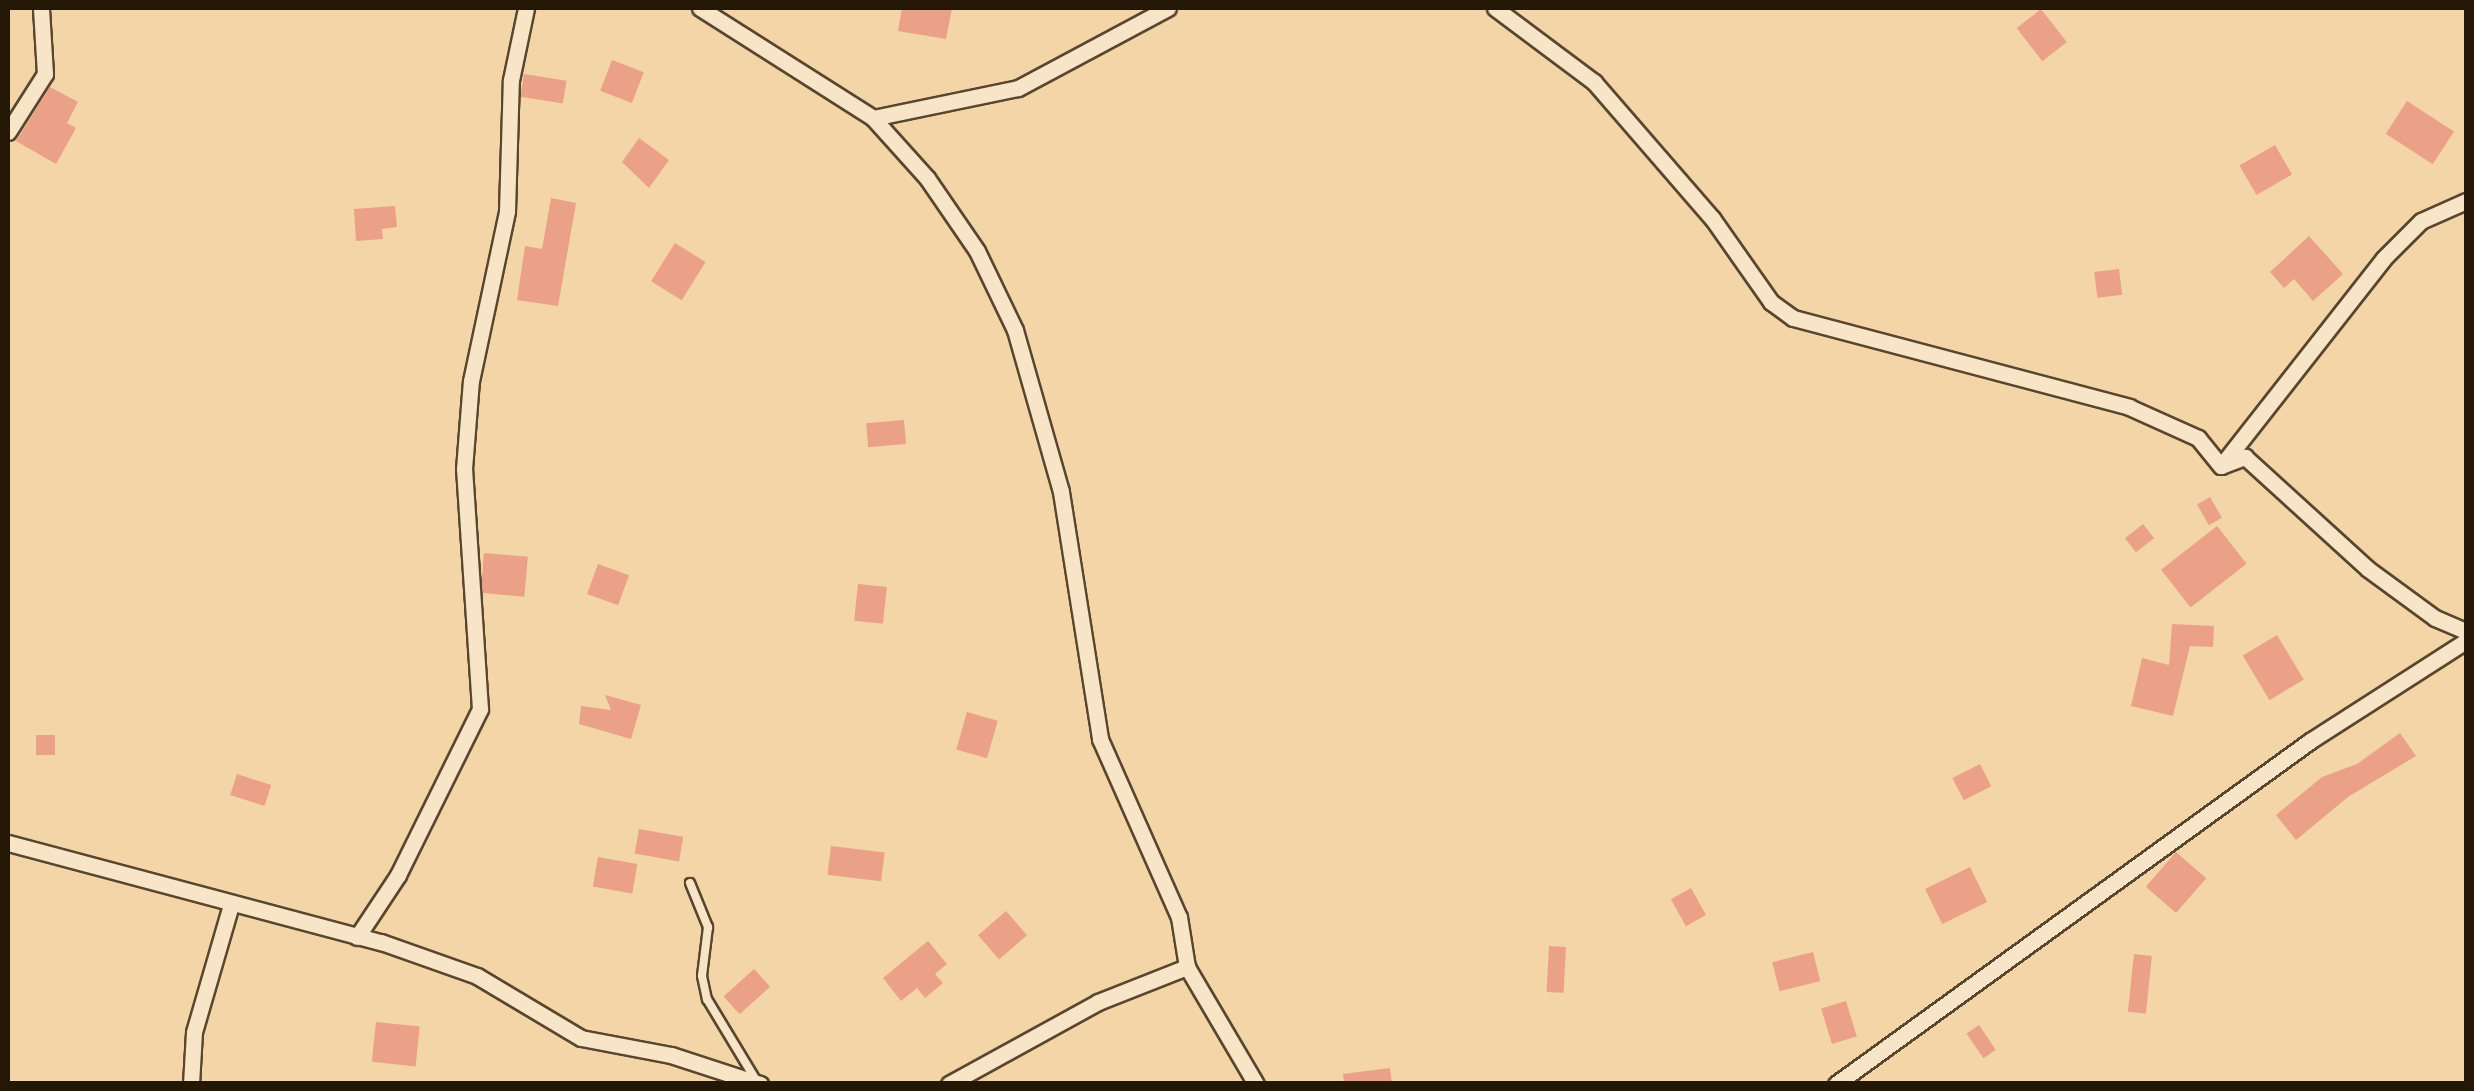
<!DOCTYPE html>
<html>
<head>
<meta charset="utf-8">
<style>
	body { margin:0 }
	#map { position:relative; width:2474px; height:1091px; overflow:hidden; background:#f4d5a7; font-family:"Libre Caslon Text",serif }
	div>[style] { position:absolute }
	[style*='--x'] { left:calc(var(--x)*1px); top:calc(var(--y)*1px); width:calc(var(--w)*1px); rotate:calc(var(--a)*1deg) }
	.building>* { inset:0; background:#eaa187; transform-origin:0 0 }
	.roads { filter:drop-shadow(2px 0 #59462e) drop-shadow(-2px 0 #59462e) drop-shadow(0 2px #59462e) drop-shadow(0 -2px #59462e) }
	.service>* { height:8px; margin:-4px; padding:0 4px; transform-origin:4px; border-radius:4px; background:#f8e4c6 }
	.minor>* { height:15px; margin:-7.5px; padding:0 7.5px; transform-origin:7.5px; border-radius:7.5px; background:#f8e4c6 }
	span { translate:-50% -50%; white-space:nowrap; text-align:center; line-height:1.15; -webkit-text-stroke:9px #f8e4c6; paint-order:stroke }
	.frame { position:absolute; inset:0; border:10px solid #251706; pointer-events:none }
</style>
</head>
<body>
<div id="map">
	<div class="building">
		<div style="clip-path:polygon(902px 8px,952px 8px,946px 39px,898px 31px)"></div>
		<div style="left:2041px;top:9px;width:42px;height:31px;rotate:52deg"></div>
		<div style="left:612px;top:60px;width:34px;height:33px;rotate:21deg"></div>
		<div style="left:524px;top:74px;width:43px;height:23px;rotate:9deg"></div>
		<div style="clip-path:polygon(50px 87px,78px 102px,67px 123px,76px 128px,56px 164px,16px 141px)"></div>
		<div style="left:2407px;top:101px;width:56px;height:39px;rotate:33deg"></div>
		<div style="clip-path:polygon(639px 138px,669px 160px,649px 188px,622px 162px)"></div>
		<div style="left:2275px;top:145px;width:34px;height:41px;rotate:60deg"></div>
		<div style="clip-path:polygon(551px 198px,576px 203px,558px 306px,517px 300px,525px 246px,542px 249px)"></div>
		<div style="clip-path:polygon(395px 206px,397px 227px,382px 229px,383px 239px,356px 241px,354px 209px)"></div>
		<div style="clip-path:polygon(2309px 236px,2343px 274px,2313px 301px,2294px 279px,2284px 288px,2270px 272px)"></div>
		<div style="left:675px;top:243px;width:36px;height:45px;rotate:32deg"></div>
		<div style="left:2119px;top:269px;width:26px;height:25px;rotate:83deg"></div>
		<div style="left:904px;top:420px;width:24px;height:38px;rotate:85deg"></div>
		<div style="left:2210px;top:497px;width:24px;height:15px;rotate:60deg"></div>
		<div style="left:2143px;top:524px;width:18px;height:23px;rotate:52deg"></div>
		<div style="left:2217px;top:526px;width:48px;height:71px;rotate:52deg"></div>
		<div style="left:484px;top:553px;width:44px;height:40px;rotate:5deg"></div>
		<div style="left:598px;top:564px;width:33px;height:32px;rotate:20deg"></div>
		<div style="left:858px;top:584px;width:29px;height:37px;rotate:6deg"></div>
		<div style="clip-path:polygon(2172px 624px,2214px 626px,2213px 647px,2190px 646px,2173px 716px,2131px 706px,2142px 658px,2169px 665px)"></div>
		<div style="left:2277px;top:635px;width:52px;height:40px;rotate:59deg"></div>
		<div style="clip-path:polygon(605px 695px,641px 705px,631px 739px,579px 724px,581px 706px,611px 710px)"></div>
		<div style="left:967px;top:712px;width:32px;height:39px;rotate:16deg"></div>
		<div style="clip-path:polygon(2400px 733px,2416px 756px,2348px 797px,2296px 840px,2276px 815px,2322px 777px,2357px 764px)"></div>
		<div style="left:36px;top:735px;width:19px;height:20px"></div>
		<div style="left:1980px;top:764px;width:25px;height:31px;rotate:63deg"></div>
		<div style="left:237px;top:774px;width:36px;height:22px;rotate:18deg"></div>
		<div style="left:639px;top:829px;width:45px;height:25px;rotate:10deg"></div>
		<div style="left:831px;top:846px;width:54px;height:29px;rotate:7deg"></div>
		<div style="left:2176px;top:852px;width:40px;height:46px;rotate:41deg"></div>
		<div style="left:598px;top:857px;width:40px;height:30px;rotate:10deg"></div>
		<div style="left:1970px;top:867px;width:39px;height:50px;rotate:64deg"></div>
		<div style="left:1691px;top:888px;width:31px;height:23px;rotate:61deg"></div>
		<div style="left:1006px;top:911px;width:32px;height:37px;rotate:49deg"></div>
		<div style="clip-path:polygon(928px 941px,947px 964px,935px 974px,943px 983px,925px 998px,917px 988px,901px 1001px,883px 978px)"></div>
		<div style="left:1549px;top:946px;width:17px;height:46px;rotate:3deg"></div>
		<div style="left:1813px;top:952px;width:30px;height:42px;rotate:76deg"></div>
		<div style="left:2134px;top:954px;width:18px;height:58px;rotate:6deg"></div>
		<div style="left:754px;top:969px;width:24px;height:41px;rotate:48deg"></div>
		<div style="left:1846px;top:1001px;width:37px;height:26px;rotate:73deg"></div>
		<div style="left:376px;top:1022px;width:44px;height:40px;rotate:6deg"></div>
		<div style="left:1979px;top:1025px;width:30px;height:15px;rotate:56deg"></div>
		<div style="clip-path:polygon(1390px 1068px,1392px 1084px,1344px 1084px,1343px 1074px)"></div>
	</div>
	<div class="roads">
		<div class="service">
			<div style="--x:690;--y:883;--w:48;--a:67.8"></div>
			<div style="--x:708;--y:927;--w:49;--a:97"></div>
			<div style="--x:702;--y:976;--w:24;--a:78"></div>
			<div style="--x:707;--y:999;--w:91;--a:58.9"></div>
		</div>
		<div class="minor">
			<div style="--x:700;--y:8;--w:205;--a:32.4"></div>
			<div style="--x:873;--y:118;--w:81;--a:48"></div>
			<div style="--x:927;--y:178;--w:88;--a:55.6"></div>
			<div style="--x:977;--y:251;--w:88;--a:64.3"></div>
			<div style="--x:1015;--y:330;--w:168;--a:74.1"></div>
			<div style="--x:1061;--y:492;--w:250;--a:81"></div>
			<div style="--x:1100;--y:739;--w:195;--a:66.1"></div>
			<div style="--x:1179;--y:917;--w:51;--a:80.9"></div>
			<div style="--x:1187;--y:967;--w:136;--a:59.5"></div>
			<div style="--x:1495;--y:8;--w:124;--a:36.8"></div>
			<div style="--x:1594;--y:82;--w:180;--a:49.1"></div>
			<div style="--x:1712;--y:218;--w:103;--a:54.9"></div>
			<div style="--x:1771;--y:302;--w:27;--a:36"></div>
			<div style="--x:1793;--y:318;--w:348;--a:14.8"></div>
			<div style="--x:2129;--y:407;--w:76;--a:24.2"></div>
			<div style="--x:2198;--y:438;--w:36;--a:51"></div>
			<div style="--x:2221;--y:466;--w:26;--a:-21"></div>
			<div style="--x:2245;--y:457;--w:166;--a:42.3"></div>
			<div style="--x:2368;--y:569;--w:83;--a:36.2"></div>
			<div style="--x:2435;--y:618;--w:34;--a:23"></div>
			<div style="--x:873;--y:118;--w:148;--a:-11.7"></div>
			<div style="--x:1018;--y:88;--w:170;--a:-28.1"></div>
			<div style="--x:8;--y:132;--w:69;--a:-57.5"></div>
			<div style="--x:45;--y:74;--w:66;--a:-93.5"></div>
			<div style="--x:2221;--y:466;--w:264;--a:-51.9"></div>
			<div style="--x:2384;--y:258;--w:52;--a:-45"></div>
			<div style="--x:2421;--y:221;--w:49;--a:-24"></div>
			<div style="--x:8;--y:843;--w:386;--a:14.9"></div>
			<div style="--x:381;--y:942;--w:102;--a:19.5"></div>
			<div style="--x:477;--y:976;--w:121;--a:30.8"></div>
			<div style="--x:581;--y:1038;--w:92;--a:10.7"></div>
			<div style="--x:671;--y:1055;--w:94;--a:18"></div>
			<div style="--x:357;--y:937;--w:74;--a:-56.5"></div>
			<div style="--x:398;--y:875;--w:185;--a:-63.7"></div>
			<div style="--x:480;--y:709;--w:241;--a:-93.8"></div>
			<div style="--x:464;--y:469;--w:88;--a:-85.5"></div>
			<div style="--x:471;--y:381;--w:174;--a:-78"></div>
			<div style="--x:507;--y:211;--w:131;--a:-88.3"></div>
			<div style="--x:511;--y:80;--w:74;--a:-78.2"></div>
			<div style="--x:191;--y:1084;--w:52;--a:-86.7"></div>
			<div style="--x:194;--y:1032;--w:132;--a:-73.8"></div>
			<div style="--x:949;--y:1084;--w:170;--a:-28.8"></div>
			<div style="--x:1098;--y:1002;--w:96;--a:-21.5"></div>
			<div style="--x:1836;--y:1084;--w:585;--a:-35.89"></div>
			<div style="--x:2310;--y:741;--w:185;--a:-32.7"></div>
		</div>
	</div>
	<div class="frame"></div>
</div>
</body>
</html>
